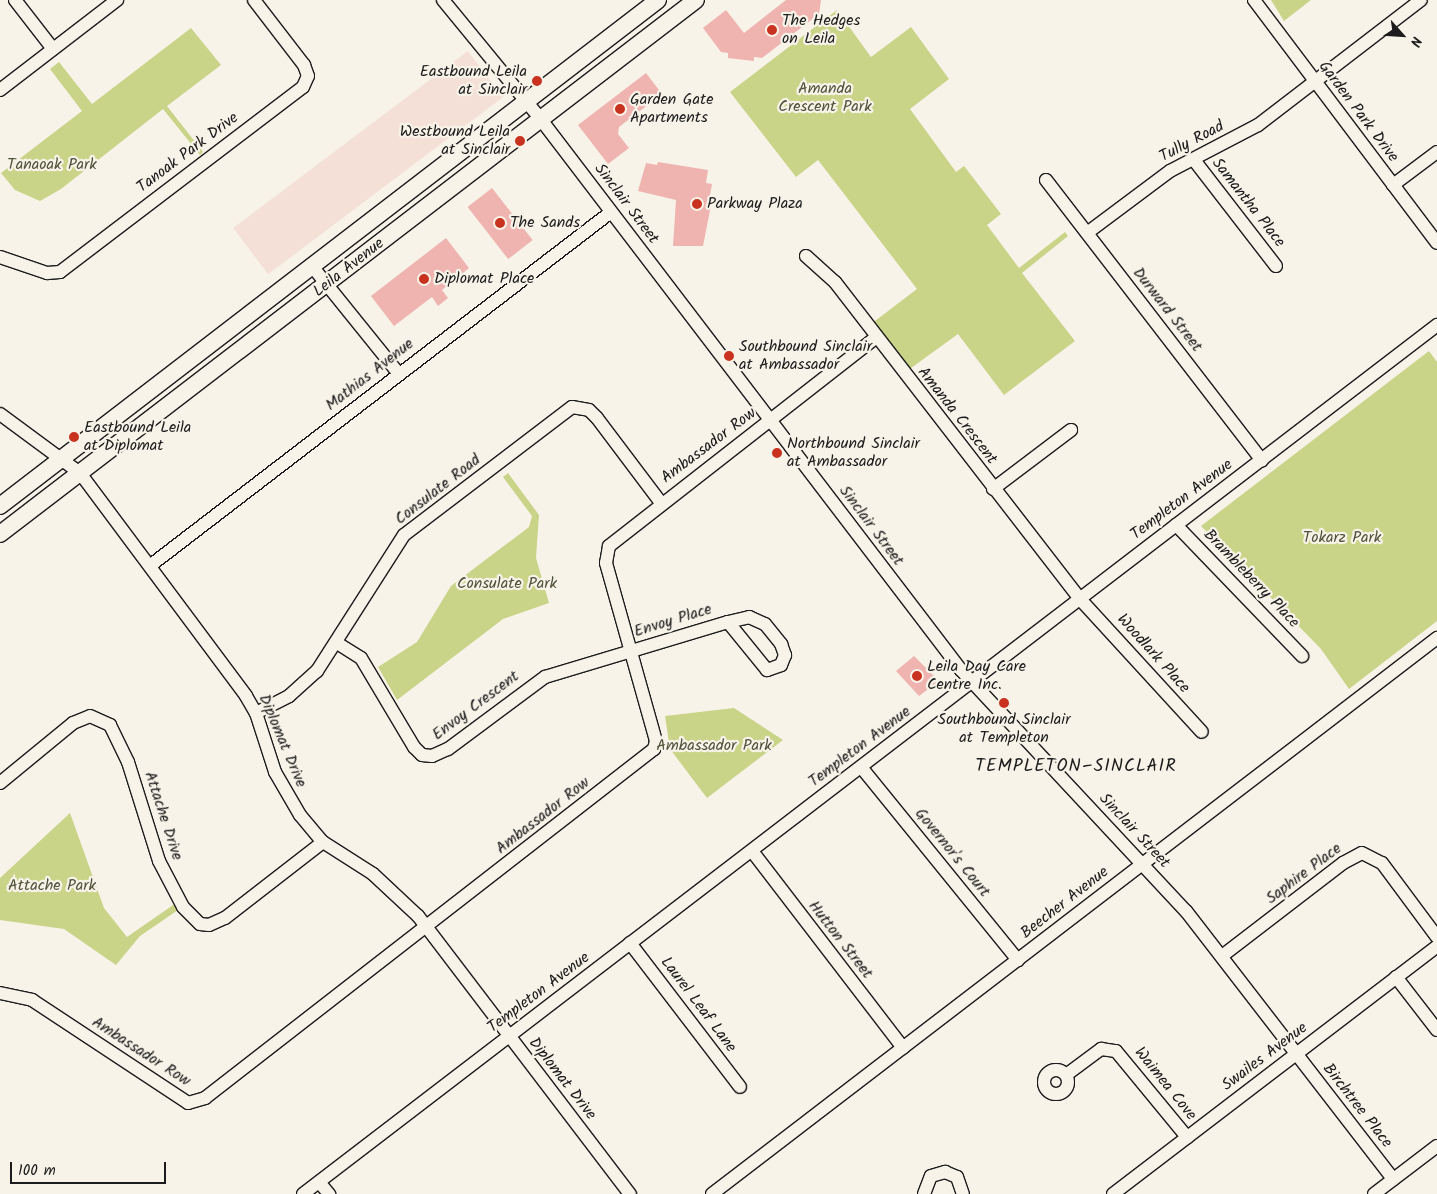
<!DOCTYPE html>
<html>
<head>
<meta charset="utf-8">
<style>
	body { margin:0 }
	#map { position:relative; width:1437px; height:1194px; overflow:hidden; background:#f7f3e8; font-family:Kalam,sans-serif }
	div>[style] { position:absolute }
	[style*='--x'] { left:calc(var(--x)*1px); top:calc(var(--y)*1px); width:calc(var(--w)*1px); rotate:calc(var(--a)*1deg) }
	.built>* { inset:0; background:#f5e0d7; transform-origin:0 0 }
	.green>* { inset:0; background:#c9d488 }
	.building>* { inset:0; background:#efb3b0; transform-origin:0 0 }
	.roads { filter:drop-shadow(1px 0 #1c1c1c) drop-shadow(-1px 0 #1c1c1c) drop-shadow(0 1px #1c1c1c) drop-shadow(0 -1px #1c1c1c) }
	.minor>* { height:12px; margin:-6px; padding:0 6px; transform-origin:6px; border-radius:6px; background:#f7f3e8 }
	.minor>.ring { margin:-6px; padding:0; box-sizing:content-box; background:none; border:12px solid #f7f3e8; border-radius:50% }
	.major>* { height:16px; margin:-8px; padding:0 8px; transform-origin:8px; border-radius:8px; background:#f7f3e8 }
	.dots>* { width:14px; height:14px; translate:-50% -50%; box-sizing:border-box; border:2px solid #f7f3e8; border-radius:50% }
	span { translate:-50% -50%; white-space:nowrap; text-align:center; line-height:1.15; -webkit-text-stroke:4.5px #f7f3e8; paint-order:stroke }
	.poi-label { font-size:16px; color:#1c1c1c }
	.left { translate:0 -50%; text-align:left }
	.right { translate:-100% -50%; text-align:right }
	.park-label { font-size:16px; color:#50533c }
	.street-label { font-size:16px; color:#1c1c1c }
	.neighbourhood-label { font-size:18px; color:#1c1c1c; letter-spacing:1px }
	.north { position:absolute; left:1377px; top:10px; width:50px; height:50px; -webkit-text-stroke:4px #f7f3e8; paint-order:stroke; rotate:116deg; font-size:14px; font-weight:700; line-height:20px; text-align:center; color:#1c1c1c }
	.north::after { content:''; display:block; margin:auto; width:18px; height:22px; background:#1c1c1c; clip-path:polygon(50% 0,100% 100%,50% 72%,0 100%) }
	.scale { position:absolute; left:10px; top:1162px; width:156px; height:22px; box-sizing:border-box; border:2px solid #1c1c1c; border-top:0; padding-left:6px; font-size:15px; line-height:18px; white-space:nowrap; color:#1c1c1c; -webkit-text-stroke:4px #f7f3e8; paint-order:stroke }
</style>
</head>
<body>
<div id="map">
	<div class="built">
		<div style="left:468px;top:51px;width:58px;height:294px;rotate:53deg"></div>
	</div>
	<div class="green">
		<div style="clip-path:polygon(1271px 0,1311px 0,1284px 21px)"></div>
		<div style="clip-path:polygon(837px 10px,871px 57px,911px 27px,949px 79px,910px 109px,956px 172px,964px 166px,1001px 214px,987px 225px,1019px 268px,1065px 232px,1068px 236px,1022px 273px,1075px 341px,1004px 395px,958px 334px,907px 371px,871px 324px,917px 289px,818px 160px,796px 177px,730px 92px)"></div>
		<div style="clip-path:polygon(191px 28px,221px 65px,167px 106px,203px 152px,200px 155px,163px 109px,61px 189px,40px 201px,15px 190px,1px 173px,82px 111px,50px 69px,59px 62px,92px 104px)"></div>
		<div style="clip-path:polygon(1429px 351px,1437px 362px,1437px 621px,1349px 689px,1321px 649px,1201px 526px)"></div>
		<div style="clip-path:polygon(508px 473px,539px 515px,536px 558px,549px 603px,503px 619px,397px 700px,378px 667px,417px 642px,451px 586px,529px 527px,532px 516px,503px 477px)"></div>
		<div style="clip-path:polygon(734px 708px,783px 740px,707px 798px,670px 749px,665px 716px)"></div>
		<div style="clip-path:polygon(70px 813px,104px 908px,127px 937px,176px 903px,178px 910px,140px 936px,116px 965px,64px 929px,0 920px,0 878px)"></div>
	</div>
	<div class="building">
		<div style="clip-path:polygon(786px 0,821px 0,819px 14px,762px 58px,754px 57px,754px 61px,728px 58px,728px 53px,721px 52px,703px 28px,726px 10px,744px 33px)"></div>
		<div style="clip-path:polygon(646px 73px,662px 94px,619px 127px,618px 134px,629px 148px,608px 164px,578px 125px)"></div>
		<div style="clip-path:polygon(658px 162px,708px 170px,706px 183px,712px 184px,710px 195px,713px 195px,703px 246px,673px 246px,676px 200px,638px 191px,646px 163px,657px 165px)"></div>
		<div style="left:492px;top:188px;width:66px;height:31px;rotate:52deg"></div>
		<div style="clip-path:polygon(446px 238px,469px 268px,442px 290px,448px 298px,438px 306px,432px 297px,394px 326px,371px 296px)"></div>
		<div style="clip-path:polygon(914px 656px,939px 681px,919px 696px,896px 671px)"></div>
	</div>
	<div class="roads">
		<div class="minor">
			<div style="--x:15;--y:0;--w:62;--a:52.2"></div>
			<div style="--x:443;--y:0;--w:151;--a:50.6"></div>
			<div style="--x:539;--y:117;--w:696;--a:52.65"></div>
			<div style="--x:961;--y:670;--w:330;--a:47"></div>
			<div style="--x:1186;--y:911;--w:339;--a:52.3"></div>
			<div style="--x:1254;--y:0;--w:304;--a:53"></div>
			<div style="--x:0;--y:90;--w:148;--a:-37.6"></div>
			<div style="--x:1194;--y:160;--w:134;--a:52.3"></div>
			<div style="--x:1046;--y:180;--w:354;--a:52.4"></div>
			<div style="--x:1393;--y:185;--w:55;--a:-36.9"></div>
			<div style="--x:1087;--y:233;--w:104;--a:-36.8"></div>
			<div style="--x:1170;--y:171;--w:99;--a:-27.6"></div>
			<div style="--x:1258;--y:125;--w:205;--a:-37.5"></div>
			<div style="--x:806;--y:256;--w:39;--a:42"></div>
			<div style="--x:835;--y:282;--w:401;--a:52.3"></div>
			<div style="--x:1080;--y:599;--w:180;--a:47.5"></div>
			<div style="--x:0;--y:257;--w:50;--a:18.8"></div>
			<div style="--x:47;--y:273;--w:13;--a:-4"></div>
			<div style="--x:60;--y:272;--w:305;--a:-37.3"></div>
			<div style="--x:303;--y:87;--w:12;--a:-66"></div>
			<div style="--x:308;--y:76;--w:12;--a:-110"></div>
			<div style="--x:304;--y:65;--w:82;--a:-127.6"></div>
			<div style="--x:311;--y:265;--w:139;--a:51.1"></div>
			<div style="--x:0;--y:414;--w:99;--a:36.4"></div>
			<div style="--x:80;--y:473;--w:278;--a:53.3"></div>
			<div style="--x:246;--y:696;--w:20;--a:60"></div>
			<div style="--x:256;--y:713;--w:62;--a:72.1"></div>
			<div style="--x:275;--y:772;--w:50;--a:59.8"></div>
			<div style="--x:300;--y:815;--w:35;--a:50"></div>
			<div style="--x:323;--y:842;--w:59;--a:32.6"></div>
			<div style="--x:373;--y:874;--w:62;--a:43"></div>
			<div style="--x:418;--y:916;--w:350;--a:52.7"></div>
			<div style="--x:993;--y:489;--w:98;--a:-37.1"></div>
			<div style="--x:1176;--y:525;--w:182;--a:46.1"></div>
			<div style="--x:151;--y:565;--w:580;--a:-37.5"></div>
			<div style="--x:337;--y:643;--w:28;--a:32"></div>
			<div style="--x:361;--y:658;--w:104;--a:59.2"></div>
			<div style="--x:414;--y:747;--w:11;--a:45"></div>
			<div style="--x:422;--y:755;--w:10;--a:6"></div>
			<div style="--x:432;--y:756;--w:17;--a:-24"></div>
			<div style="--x:448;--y:749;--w:121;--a:-36.6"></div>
			<div style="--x:545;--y:677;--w:191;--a:-16.7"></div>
			<div style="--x:728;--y:622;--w:22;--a:-13"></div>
			<div style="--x:749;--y:617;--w:17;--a:24"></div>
			<div style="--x:765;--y:624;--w:26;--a:51"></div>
			<div style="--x:781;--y:644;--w:12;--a:70"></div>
			<div style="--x:785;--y:655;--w:11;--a:112"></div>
			<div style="--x:781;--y:665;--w:15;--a:160"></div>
			<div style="--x:767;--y:670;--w:62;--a:-129.1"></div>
			<div style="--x:256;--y:713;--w:37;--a:-27"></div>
			<div style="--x:289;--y:696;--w:38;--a:-42"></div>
			<div style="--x:317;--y:671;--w:161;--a:-57.4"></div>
			<div style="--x:404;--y:535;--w:211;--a:-37.3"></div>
			<div style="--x:572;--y:407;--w:17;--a:10"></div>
			<div style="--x:589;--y:410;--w:11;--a:45"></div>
			<div style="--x:597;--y:418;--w:106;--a:53"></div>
			<div style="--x:861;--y:767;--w:249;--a:50.9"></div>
			<div style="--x:0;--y:783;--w:94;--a:-39.4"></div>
			<div style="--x:73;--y:723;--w:18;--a:-22"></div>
			<div style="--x:90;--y:716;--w:22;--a:24"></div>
			<div style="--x:110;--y:725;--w:41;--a:64.1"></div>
			<div style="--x:128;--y:762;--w:104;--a:72.6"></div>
			<div style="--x:159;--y:861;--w:52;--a:62.4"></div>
			<div style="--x:183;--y:907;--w:24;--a:45"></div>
			<div style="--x:200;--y:924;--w:9;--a:6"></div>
			<div style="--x:209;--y:925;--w:17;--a:-24"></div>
			<div style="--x:225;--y:918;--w:124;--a:-37.8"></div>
			<div style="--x:752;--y:851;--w:248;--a:52.5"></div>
			<div style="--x:630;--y:943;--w:181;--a:52.6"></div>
			<div style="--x:1222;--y:956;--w:153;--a:-37.5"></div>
			<div style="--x:1343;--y:863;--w:21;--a:-28"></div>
			<div style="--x:1362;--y:853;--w:22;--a:27"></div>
			<div style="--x:1382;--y:863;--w:92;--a:53.4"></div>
			<div style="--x:1396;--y:977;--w:67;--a:52.3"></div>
			<div style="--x:0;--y:993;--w:33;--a:12"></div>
			<div style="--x:32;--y:1000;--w:187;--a:33.4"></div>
			<div style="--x:188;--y:1103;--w:18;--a:-16"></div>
			<div style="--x:205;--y:1098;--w:569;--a:-37.86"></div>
			<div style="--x:654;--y:749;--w:8;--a:-76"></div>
			<div style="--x:656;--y:741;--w:185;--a:-105.7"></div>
			<div style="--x:606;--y:563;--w:17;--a:-80"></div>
			<div style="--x:609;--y:546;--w:338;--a:-38"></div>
			<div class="ring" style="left:1044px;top:1070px;width:12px;height:12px"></div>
			<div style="--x:1066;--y:1075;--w:44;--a:-36.6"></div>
			<div style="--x:1101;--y:1049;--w:15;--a:8"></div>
			<div style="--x:1116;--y:1051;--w:112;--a:50.5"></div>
			<div style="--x:319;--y:1182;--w:16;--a:50"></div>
			<div style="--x:303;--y:1194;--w:1429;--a:-37.46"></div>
			<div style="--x:712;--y:1194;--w:914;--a:-37.48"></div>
			<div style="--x:924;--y:1194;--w:19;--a:-69"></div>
			<div style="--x:931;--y:1176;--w:15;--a:-16"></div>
			<div style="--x:945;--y:1172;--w:13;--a:23"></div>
			<div style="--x:957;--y:1177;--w:18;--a:71"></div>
			<div style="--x:1113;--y:1194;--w:408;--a:-37.4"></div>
			<div style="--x:1374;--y:1194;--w:79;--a:-37.3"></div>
		</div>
		<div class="major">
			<div style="--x:0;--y:506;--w:830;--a:-37.56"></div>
			<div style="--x:0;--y:534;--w:877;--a:-37.5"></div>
		</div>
	</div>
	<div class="dots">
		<div style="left:772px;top:30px;background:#c8321e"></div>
		<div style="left:537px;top:81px;background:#c8321e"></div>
		<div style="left:620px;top:109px;background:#c8321e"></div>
		<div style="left:520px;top:141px;background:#c8321e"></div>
		<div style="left:697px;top:204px;background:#c8321e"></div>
		<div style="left:500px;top:223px;background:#c8321e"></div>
		<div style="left:424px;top:279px;background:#c8321e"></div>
		<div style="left:729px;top:356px;background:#c8321e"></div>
		<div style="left:74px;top:437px;background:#c8321e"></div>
		<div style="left:777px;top:453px;background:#c8321e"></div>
		<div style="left:917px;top:676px;background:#c8321e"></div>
		<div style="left:1004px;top:703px;background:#c8321e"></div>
	</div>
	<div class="poi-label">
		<span class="left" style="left:782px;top:30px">The Hedges<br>on Leila</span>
		<span class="right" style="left:527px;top:81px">Eastbound Leila<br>at Sinclair</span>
		<span class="left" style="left:630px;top:109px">Garden Gate<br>Apartments</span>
		<span class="right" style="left:510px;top:141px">Westbound Leila<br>at Sinclair</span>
		<span class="left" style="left:707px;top:204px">Parkway Plaza</span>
		<span class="left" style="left:510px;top:223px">The Sands</span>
		<span class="left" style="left:434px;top:279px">Diplomat Place</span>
		<span class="left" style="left:739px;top:356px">Southbound Sinclair<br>at Ambassador</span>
		<span class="left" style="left:84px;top:437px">Eastbound Leila<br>at Diplomat</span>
		<span class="left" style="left:787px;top:453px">Northbound Sinclair<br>at Ambassador</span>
		<span class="left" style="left:927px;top:676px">Leila Day Care<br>Centre Inc.</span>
		<span style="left:1004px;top:729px">Southbound Sinclair<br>at Templeton</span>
	</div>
	<div class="park-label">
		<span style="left:825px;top:98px">Amanda<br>Crescent Park</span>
		<span style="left:52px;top:165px">Tanaoak Park</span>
		<span style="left:1342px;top:538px">Tokarz Park</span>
		<span style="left:507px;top:584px">Consulate Park</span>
		<span style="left:714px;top:746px">Ambassador Park</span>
		<span style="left:52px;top:886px">Attache Park</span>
	</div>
	<div class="street-label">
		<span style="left:1358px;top:112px;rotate:53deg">Garden Park Drive</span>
		<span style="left:1192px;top:142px;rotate:-28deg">Tully Road</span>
		<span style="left:188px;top:153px;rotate:-37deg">Tanoak Park Drive</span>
		<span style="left:1248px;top:203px;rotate:52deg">Samantha Place</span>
		<span style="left:626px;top:204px;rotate:53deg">Sinclair Street</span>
		<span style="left:349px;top:268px;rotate:-38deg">Leila Avenue</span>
		<span style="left:1167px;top:310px;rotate:52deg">Durward Street</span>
		<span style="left:370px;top:375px;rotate:-38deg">Mathias Avenue</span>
		<span style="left:957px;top:416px;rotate:52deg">Amanda Crescent</span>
		<span style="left:709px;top:446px;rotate:-37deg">Ambassador Row</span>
		<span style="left:438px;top:490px;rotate:-38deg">Consulate Road</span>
		<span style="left:1182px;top:500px;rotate:-37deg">Templeton Avenue</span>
		<span style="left:871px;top:526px;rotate:53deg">Sinclair Street</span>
		<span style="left:1251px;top:579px;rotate:46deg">Brambleberry Place</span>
		<span style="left:673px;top:621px;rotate:-17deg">Envoy Place</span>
		<span style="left:1153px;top:654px;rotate:48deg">Woodlark Place</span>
		<span style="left:476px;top:706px;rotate:-37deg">Envoy Crescent</span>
		<span style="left:282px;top:741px;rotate:67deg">Diplomat Drive</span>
		<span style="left:860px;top:747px;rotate:-37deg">Templeton Avenue</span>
		<span style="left:163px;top:816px;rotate:72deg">Attache Drive</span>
		<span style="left:543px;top:816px;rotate:-38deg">Ambassador Row</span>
		<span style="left:1134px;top:831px;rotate:47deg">Sinclair Street</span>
		<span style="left:952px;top:853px;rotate:51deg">Governor's Court</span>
		<span style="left:1304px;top:874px;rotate:-37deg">Saphire Place</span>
		<span style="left:1065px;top:903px;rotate:-38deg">Beecher Avenue</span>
		<span style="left:840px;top:940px;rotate:52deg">Hutton Street</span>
		<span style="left:539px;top:993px;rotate:-37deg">Templeton Avenue</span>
		<span style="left:698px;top:1005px;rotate:53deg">Laurel Leaf Lane</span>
		<span style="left:141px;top:1052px;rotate:33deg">Ambassador Row</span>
		<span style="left:1265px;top:1057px;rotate:-37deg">Swailes Avenue</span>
		<span style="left:562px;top:1079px;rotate:52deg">Diplomat Drive</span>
		<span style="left:1165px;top:1084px;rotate:51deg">Waimea Cove</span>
		<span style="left:1357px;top:1106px;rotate:52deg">Birchtree Place</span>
	</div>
	<div class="neighbourhood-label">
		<span style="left:1076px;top:767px">TEMPLETON–SINCLAIR</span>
	</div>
	<div class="north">N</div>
	<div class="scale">100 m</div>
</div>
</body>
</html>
